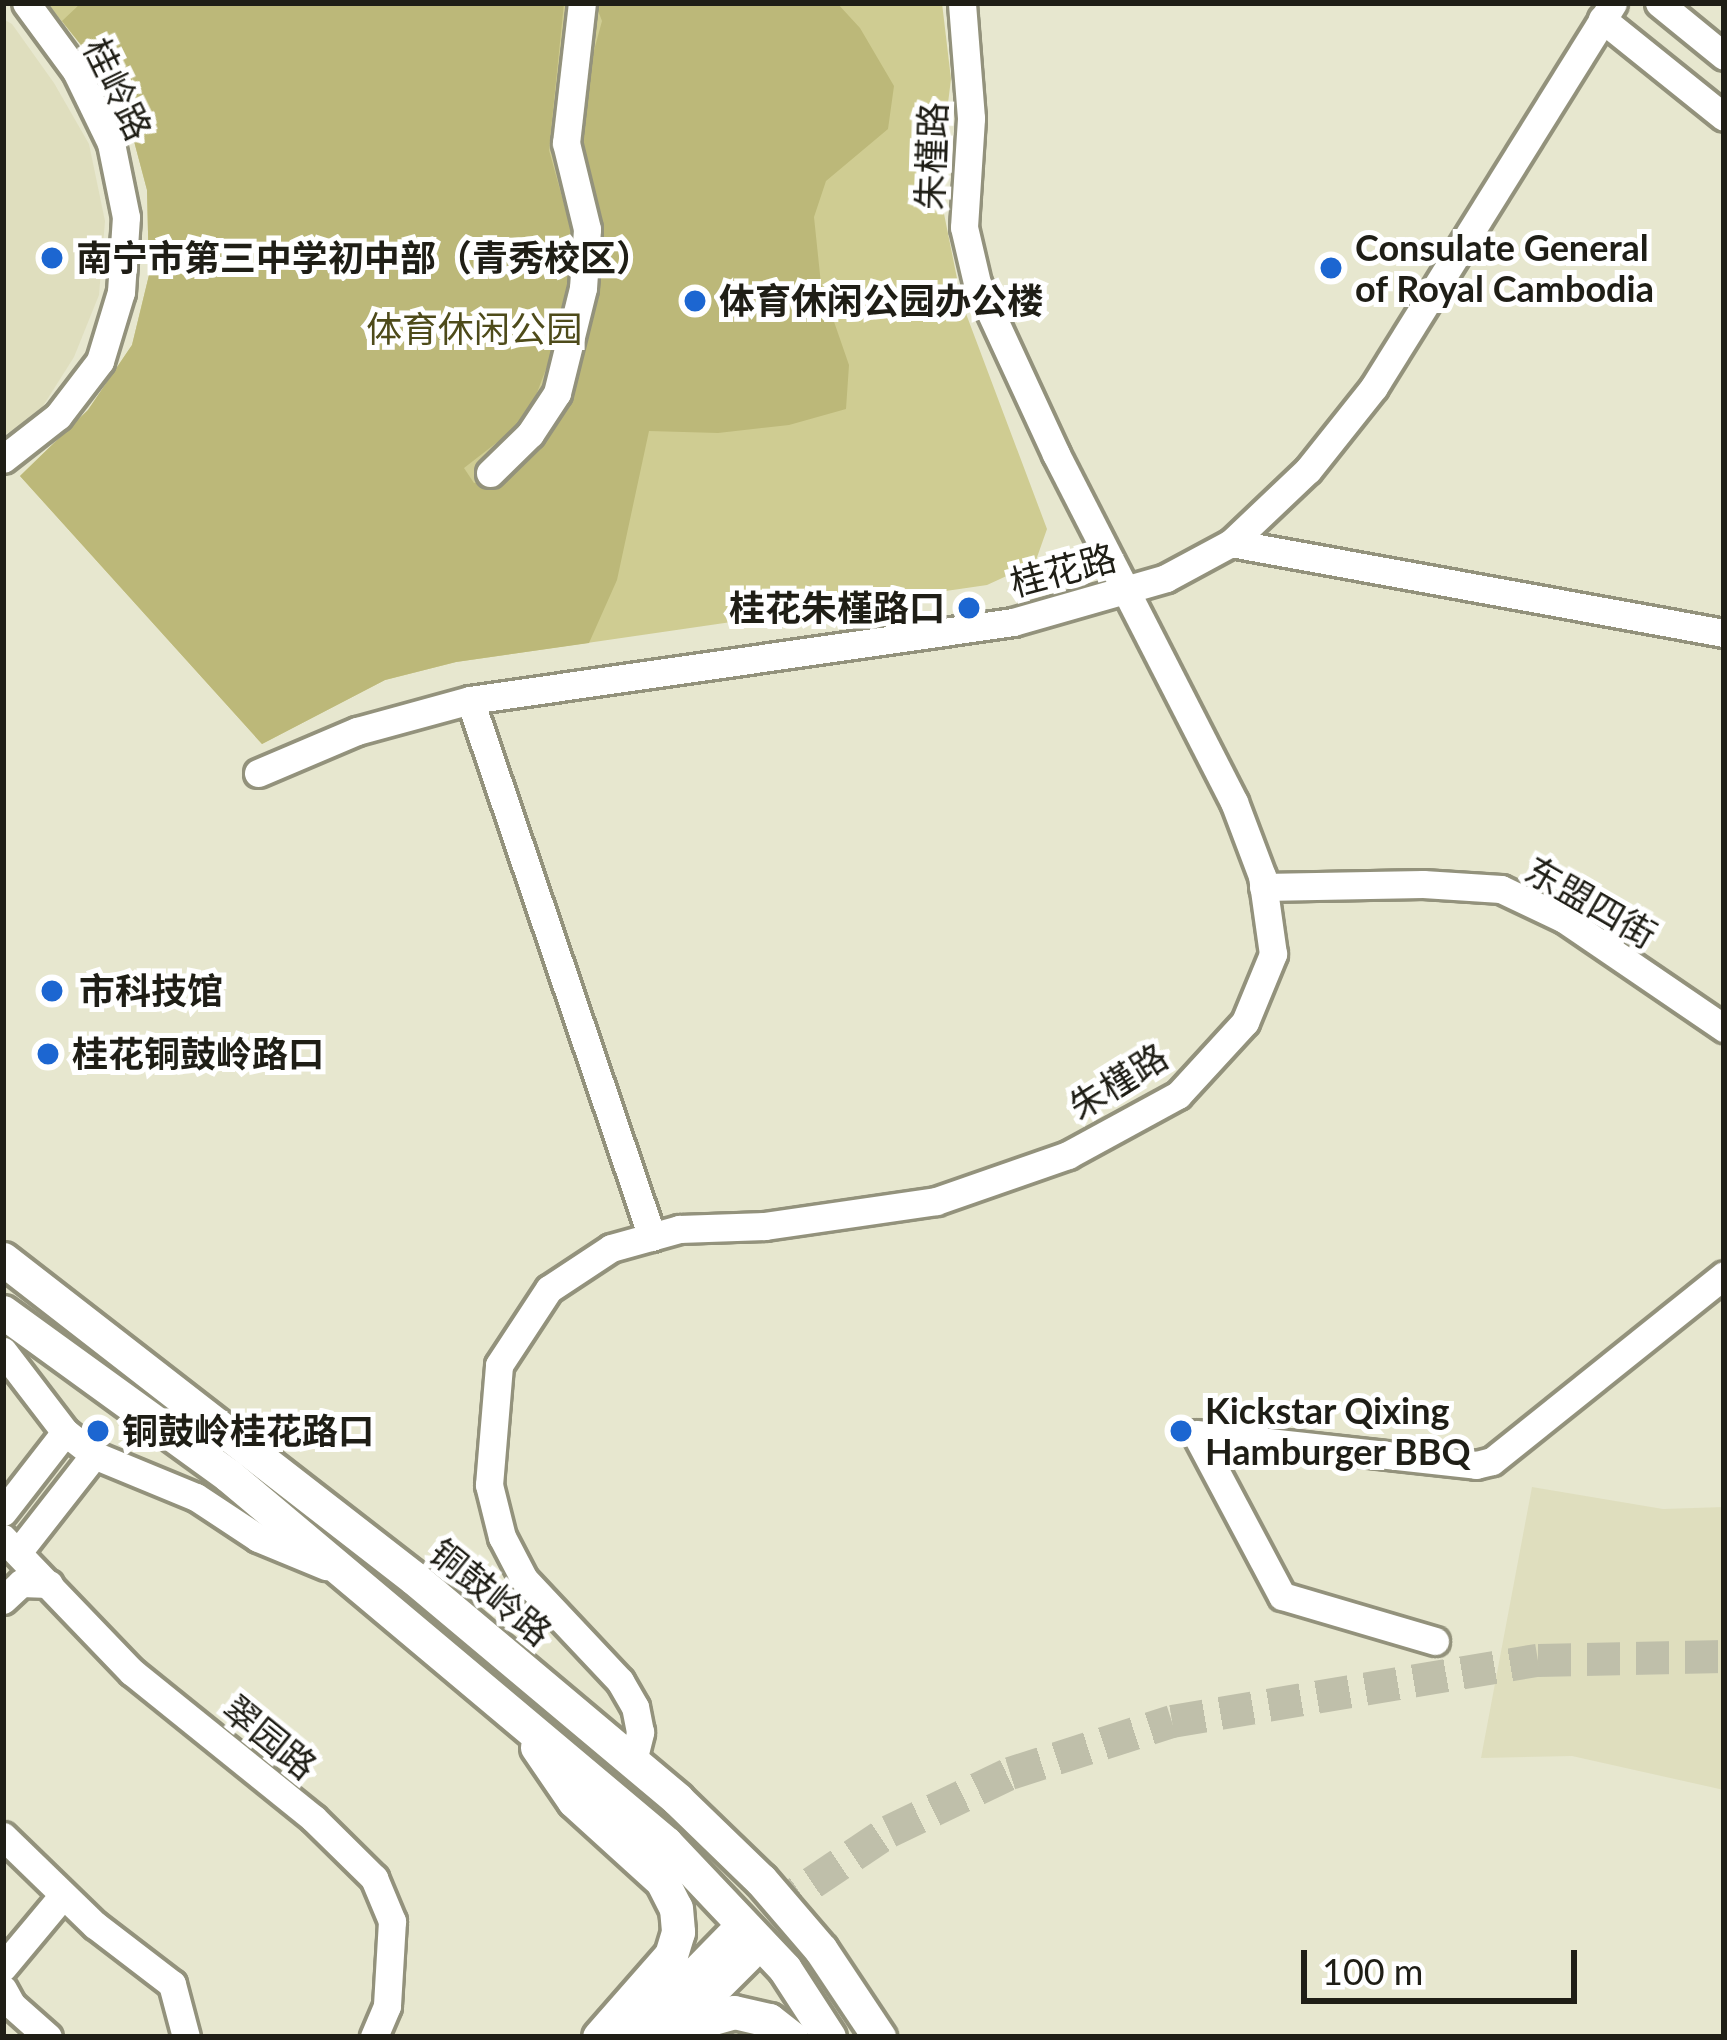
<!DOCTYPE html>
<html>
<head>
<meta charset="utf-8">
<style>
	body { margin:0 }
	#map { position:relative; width:1727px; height:2040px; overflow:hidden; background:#e7e7cf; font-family:Lato,"Noto Sans SC",sans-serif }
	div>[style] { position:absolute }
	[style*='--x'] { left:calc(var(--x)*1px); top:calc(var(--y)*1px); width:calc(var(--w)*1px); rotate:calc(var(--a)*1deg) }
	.built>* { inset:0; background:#dfdebe }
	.green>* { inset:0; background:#cfcc92 }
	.forest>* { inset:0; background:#bcb879 }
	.major-tunnel>* { height:33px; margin-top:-16.5px; transform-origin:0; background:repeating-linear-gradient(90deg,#bfbfaa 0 33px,transparent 0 49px) }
	.roads { filter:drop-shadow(3px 0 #93927c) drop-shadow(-3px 0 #93927c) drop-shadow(0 3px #93927c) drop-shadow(0 -3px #93927c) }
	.minor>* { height:27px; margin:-13.5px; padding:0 13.5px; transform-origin:13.5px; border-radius:13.5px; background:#fff }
	.major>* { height:33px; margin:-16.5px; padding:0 16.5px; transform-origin:16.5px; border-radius:16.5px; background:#fff }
	.dots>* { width:33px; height:33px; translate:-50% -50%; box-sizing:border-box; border:6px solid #fff; border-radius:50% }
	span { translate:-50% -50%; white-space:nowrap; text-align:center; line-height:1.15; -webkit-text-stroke:10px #fff; paint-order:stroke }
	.street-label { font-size:36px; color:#1f1e16 }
	.poi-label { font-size:36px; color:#1f1e16; font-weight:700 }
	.left { translate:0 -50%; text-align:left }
	.right { translate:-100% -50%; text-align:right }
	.park-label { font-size:36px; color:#4e4b1a }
	.frame { position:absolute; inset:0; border:6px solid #1f1e16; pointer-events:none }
	.scale { position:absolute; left:1301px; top:1950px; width:276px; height:54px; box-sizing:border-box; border:6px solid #1f1e16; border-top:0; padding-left:15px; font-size:36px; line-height:42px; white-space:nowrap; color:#1f1e16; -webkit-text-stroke:9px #fff; paint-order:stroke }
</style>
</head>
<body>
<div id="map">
	<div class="built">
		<div style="clip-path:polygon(3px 19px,12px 24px,54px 83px,89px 144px,105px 221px,99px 295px,74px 357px,38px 414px,3px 436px)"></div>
		<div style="clip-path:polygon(1532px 1487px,1663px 1509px,1724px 1507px,1724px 1790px,1572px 1756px,1481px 1758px)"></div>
	</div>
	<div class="green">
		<div style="clip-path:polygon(47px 3px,942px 3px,951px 79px,938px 184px,962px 303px,1047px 529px,1035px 563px,987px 585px,456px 662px,385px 680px,262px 744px,20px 476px,88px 410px,132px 345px,149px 275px,147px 190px,122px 96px)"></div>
	</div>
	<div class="forest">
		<div style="clip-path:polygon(81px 3px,564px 3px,549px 150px,570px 226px,576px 290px,527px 419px,464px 468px,474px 483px,512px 475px,573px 395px,594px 308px,597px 257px,577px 113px,602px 21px,595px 3px,837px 3px,860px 28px,894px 86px,888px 129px,826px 181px,814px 217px,821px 284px,849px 365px,846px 409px,789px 425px,718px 433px,649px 431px,617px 580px,589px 643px,456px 662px,385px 680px,262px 744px,20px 476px,88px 410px,132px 345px,149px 275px,147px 190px,122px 96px,62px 21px)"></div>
	</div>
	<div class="major-tunnel">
		<div style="--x:731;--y:1937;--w:190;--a:-33.9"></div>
		<div style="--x:889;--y:1831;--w:134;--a:-25.6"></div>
		<div style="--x:1010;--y:1773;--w:170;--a:-17.8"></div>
		<div style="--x:1172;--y:1721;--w:371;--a:-9.5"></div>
		<div style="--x:1538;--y:1660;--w:186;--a:-1.2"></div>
	</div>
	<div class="roads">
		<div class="minor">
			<div style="--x:1659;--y:3;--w:84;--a:39.2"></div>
			<div style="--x:1602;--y:19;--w:156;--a:38.8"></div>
			<div style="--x:3;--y:459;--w:70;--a:-38"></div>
			<div style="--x:58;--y:416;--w:69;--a:-52.6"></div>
			<div style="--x:100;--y:361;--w:72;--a:-73.1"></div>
			<div style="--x:121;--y:292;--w:75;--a:-86.2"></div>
			<div style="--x:126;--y:217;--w:76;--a:-101.5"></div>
			<div style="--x:111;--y:143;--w:80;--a:-115.9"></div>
			<div style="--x:76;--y:71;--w:84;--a:-126.3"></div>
			<div style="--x:490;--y:473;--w:56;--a:-44.3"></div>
			<div style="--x:530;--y:434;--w:49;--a:-56.6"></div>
			<div style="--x:557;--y:393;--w:108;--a:-76.1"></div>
			<div style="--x:583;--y:288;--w:59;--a:-86.1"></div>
			<div style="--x:587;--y:229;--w:89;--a:-103.7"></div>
			<div style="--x:566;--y:143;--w:141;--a:-83.5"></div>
			<div style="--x:1231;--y:543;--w:501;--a:10.35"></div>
			<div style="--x:470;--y:700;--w:567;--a:71.28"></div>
			<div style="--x:258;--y:773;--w:108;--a:-23"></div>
			<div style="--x:357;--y:731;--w:117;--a:-15.3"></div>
			<div style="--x:470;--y:700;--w:549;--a:-8.17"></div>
			<div style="--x:1013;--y:622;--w:159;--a:-16"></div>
			<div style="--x:1166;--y:578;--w:74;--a:-28.3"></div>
			<div style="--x:1231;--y:543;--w:106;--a:-43.5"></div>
			<div style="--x:1308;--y:470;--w:106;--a:-51.5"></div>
			<div style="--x:1374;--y:387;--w:452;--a:-58.1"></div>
			<div style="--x:1263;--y:887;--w:160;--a:-1.1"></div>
			<div style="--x:1423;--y:884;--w:78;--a:3.7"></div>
			<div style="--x:1501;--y:889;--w:70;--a:25.5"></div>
			<div style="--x:1564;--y:919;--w:194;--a:34.3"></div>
			<div style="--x:3;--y:1351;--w:102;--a:52.6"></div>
			<div style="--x:65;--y:1432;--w:37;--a:38"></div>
			<div style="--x:94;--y:1455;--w:110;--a:22.4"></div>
			<div style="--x:196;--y:1497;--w:74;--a:33.5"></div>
			<div style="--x:258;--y:1538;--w:74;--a:22.4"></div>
			<div style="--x:3;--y:1512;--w:101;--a:-52.2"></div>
			<div style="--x:3;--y:1538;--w:186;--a:46.1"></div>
			<div style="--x:132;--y:1672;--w:233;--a:38.9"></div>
			<div style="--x:313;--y:1818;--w:86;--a:44.5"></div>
			<div style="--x:374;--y:1878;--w:47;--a:67.3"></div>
			<div style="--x:392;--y:1921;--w:85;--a:93.4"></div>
			<div style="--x:387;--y:2006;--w:34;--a:113"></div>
			<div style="--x:19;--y:1551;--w:122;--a:-52"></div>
			<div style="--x:3;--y:1600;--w:25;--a:-43"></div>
			<div style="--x:21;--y:1583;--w:28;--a:2"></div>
			<div style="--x:1435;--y:1641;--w:159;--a:-163.6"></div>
			<div style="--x:1282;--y:1596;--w:183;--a:-118"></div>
			<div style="--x:1196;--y:1434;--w:282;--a:6.3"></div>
			<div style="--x:1476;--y:1465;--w:16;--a:-14"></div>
			<div style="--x:1492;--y:1461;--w:297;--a:-38.7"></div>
			<div style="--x:633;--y:1761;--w:30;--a:-76"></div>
			<div style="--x:640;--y:1732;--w:25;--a:-101"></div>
			<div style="--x:635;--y:1707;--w:30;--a:-120"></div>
			<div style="--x:620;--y:1681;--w:140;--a:-133.3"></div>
			<div style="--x:524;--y:1579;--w:47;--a:-117.6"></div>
			<div style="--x:502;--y:1537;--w:54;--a:-104"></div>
			<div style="--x:489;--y:1485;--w:120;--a:-85.2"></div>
			<div style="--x:499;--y:1365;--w:91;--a:-56.7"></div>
			<div style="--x:549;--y:1289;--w:74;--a:-33.5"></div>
			<div style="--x:611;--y:1248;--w:71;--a:-15.6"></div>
			<div style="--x:679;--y:1229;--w:86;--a:-2"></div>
			<div style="--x:765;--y:1226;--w:173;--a:-8.3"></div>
			<div style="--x:936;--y:1201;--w:140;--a:-19.2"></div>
			<div style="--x:1068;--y:1155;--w:125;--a:-28.6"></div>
			<div style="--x:1178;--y:1095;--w:99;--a:-47.5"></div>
			<div style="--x:1245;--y:1022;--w:74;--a:-67.6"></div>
			<div style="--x:1273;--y:954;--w:79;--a:-98"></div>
			<div style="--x:1262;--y:876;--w:79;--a:-110.7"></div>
			<div style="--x:1234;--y:802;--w:391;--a:-117.1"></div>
			<div style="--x:1056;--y:454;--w:188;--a:-114.8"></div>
			<div style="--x:977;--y:283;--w:57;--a:-103.1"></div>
			<div style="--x:964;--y:227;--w:109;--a:-86.3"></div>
			<div style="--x:971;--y:118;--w:115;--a:-94.5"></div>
			<div style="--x:3;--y:1836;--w:128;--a:44.1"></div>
			<div style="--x:95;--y:1925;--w:97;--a:37.5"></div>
			<div style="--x:172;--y:1984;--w:55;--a:75.2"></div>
			<div style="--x:3;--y:1967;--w:94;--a:-50.2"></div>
			<div style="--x:3;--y:1989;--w:18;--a:61"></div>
			<div style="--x:12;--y:2005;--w:48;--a:41.6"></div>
		</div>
		<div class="major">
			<div style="--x:3;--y:1259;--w:520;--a:37.82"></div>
			<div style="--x:414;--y:1578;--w:344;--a:40"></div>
			<div style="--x:677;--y:1799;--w:117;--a:44"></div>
			<div style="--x:761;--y:1880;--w:92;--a:49.4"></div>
			<div style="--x:821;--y:1950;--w:105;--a:56.3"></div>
			<div style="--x:3;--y:1312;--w:278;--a:35.9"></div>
			<div style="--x:228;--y:1475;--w:572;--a:40.04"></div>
			<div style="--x:666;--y:1843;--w:173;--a:46.6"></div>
			<div style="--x:785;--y:1969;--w:81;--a:57.1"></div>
			<div style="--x:537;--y:1747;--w:65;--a:55.6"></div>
			<div style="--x:574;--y:1801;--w:119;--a:42.3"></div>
			<div style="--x:662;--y:1881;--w:30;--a:63"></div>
			<div style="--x:676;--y:1908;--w:24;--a:85"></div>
			<div style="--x:678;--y:1932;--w:24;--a:107"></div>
			<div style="--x:671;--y:1955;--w:109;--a:131.3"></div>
			<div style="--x:633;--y:2037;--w:140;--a:-45.6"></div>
			<div style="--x:665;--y:2037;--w:116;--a:-45"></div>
			<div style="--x:690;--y:2037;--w:27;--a:-42"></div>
			<div style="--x:710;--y:2019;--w:25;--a:-16"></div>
			<div style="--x:734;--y:2012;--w:36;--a:13"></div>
			<div style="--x:769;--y:2020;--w:28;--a:38"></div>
		</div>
	</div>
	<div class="dots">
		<div style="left:52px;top:258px;background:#1c66d1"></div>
		<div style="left:1331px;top:268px;background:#1c66d1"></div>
		<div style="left:695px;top:301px;background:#1c66d1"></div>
		<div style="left:969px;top:608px;background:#1c66d1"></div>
		<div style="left:52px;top:991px;background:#1c66d1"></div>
		<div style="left:48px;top:1054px;background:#1c66d1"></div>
		<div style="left:98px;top:1431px;background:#1c66d1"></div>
		<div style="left:1181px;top:1431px;background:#1c66d1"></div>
	</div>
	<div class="street-label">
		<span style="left:118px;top:89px;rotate:64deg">桂岭路</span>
		<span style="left:931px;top:156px;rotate:-88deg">朱槿路</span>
		<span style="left:1063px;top:570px;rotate:-15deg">桂花路</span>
		<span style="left:1591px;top:902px;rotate:30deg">东盟四街</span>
		<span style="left:1118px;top:1081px;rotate:-32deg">朱槿路</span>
		<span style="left:491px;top:1592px;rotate:39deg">铜鼓岭路</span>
		<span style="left:270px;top:1737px;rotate:39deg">翠园路</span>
	</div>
	<div class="poi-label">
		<span class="left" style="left:1355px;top:268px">Consulate General<br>of Royal Cambodia</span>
		<span class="left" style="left:76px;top:258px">南宁市第三中学初中部（青秀校区）</span>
		<span class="left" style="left:719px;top:301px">体育休闲公园办公楼</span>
		<span class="right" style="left:945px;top:608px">桂花朱槿路口</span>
		<span class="left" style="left:79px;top:991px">市科技馆</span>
		<span class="left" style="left:72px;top:1054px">桂花铜鼓岭路口</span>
		<span class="left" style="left:1205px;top:1431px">Kickstar Qixing<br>Hamburger BBQ</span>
		<span class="left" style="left:122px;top:1431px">铜鼓岭桂花路口</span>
	</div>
	<div class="park-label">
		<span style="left:474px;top:329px">体育休闲公园</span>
	</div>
	<div class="frame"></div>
	<div class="scale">100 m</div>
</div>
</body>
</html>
